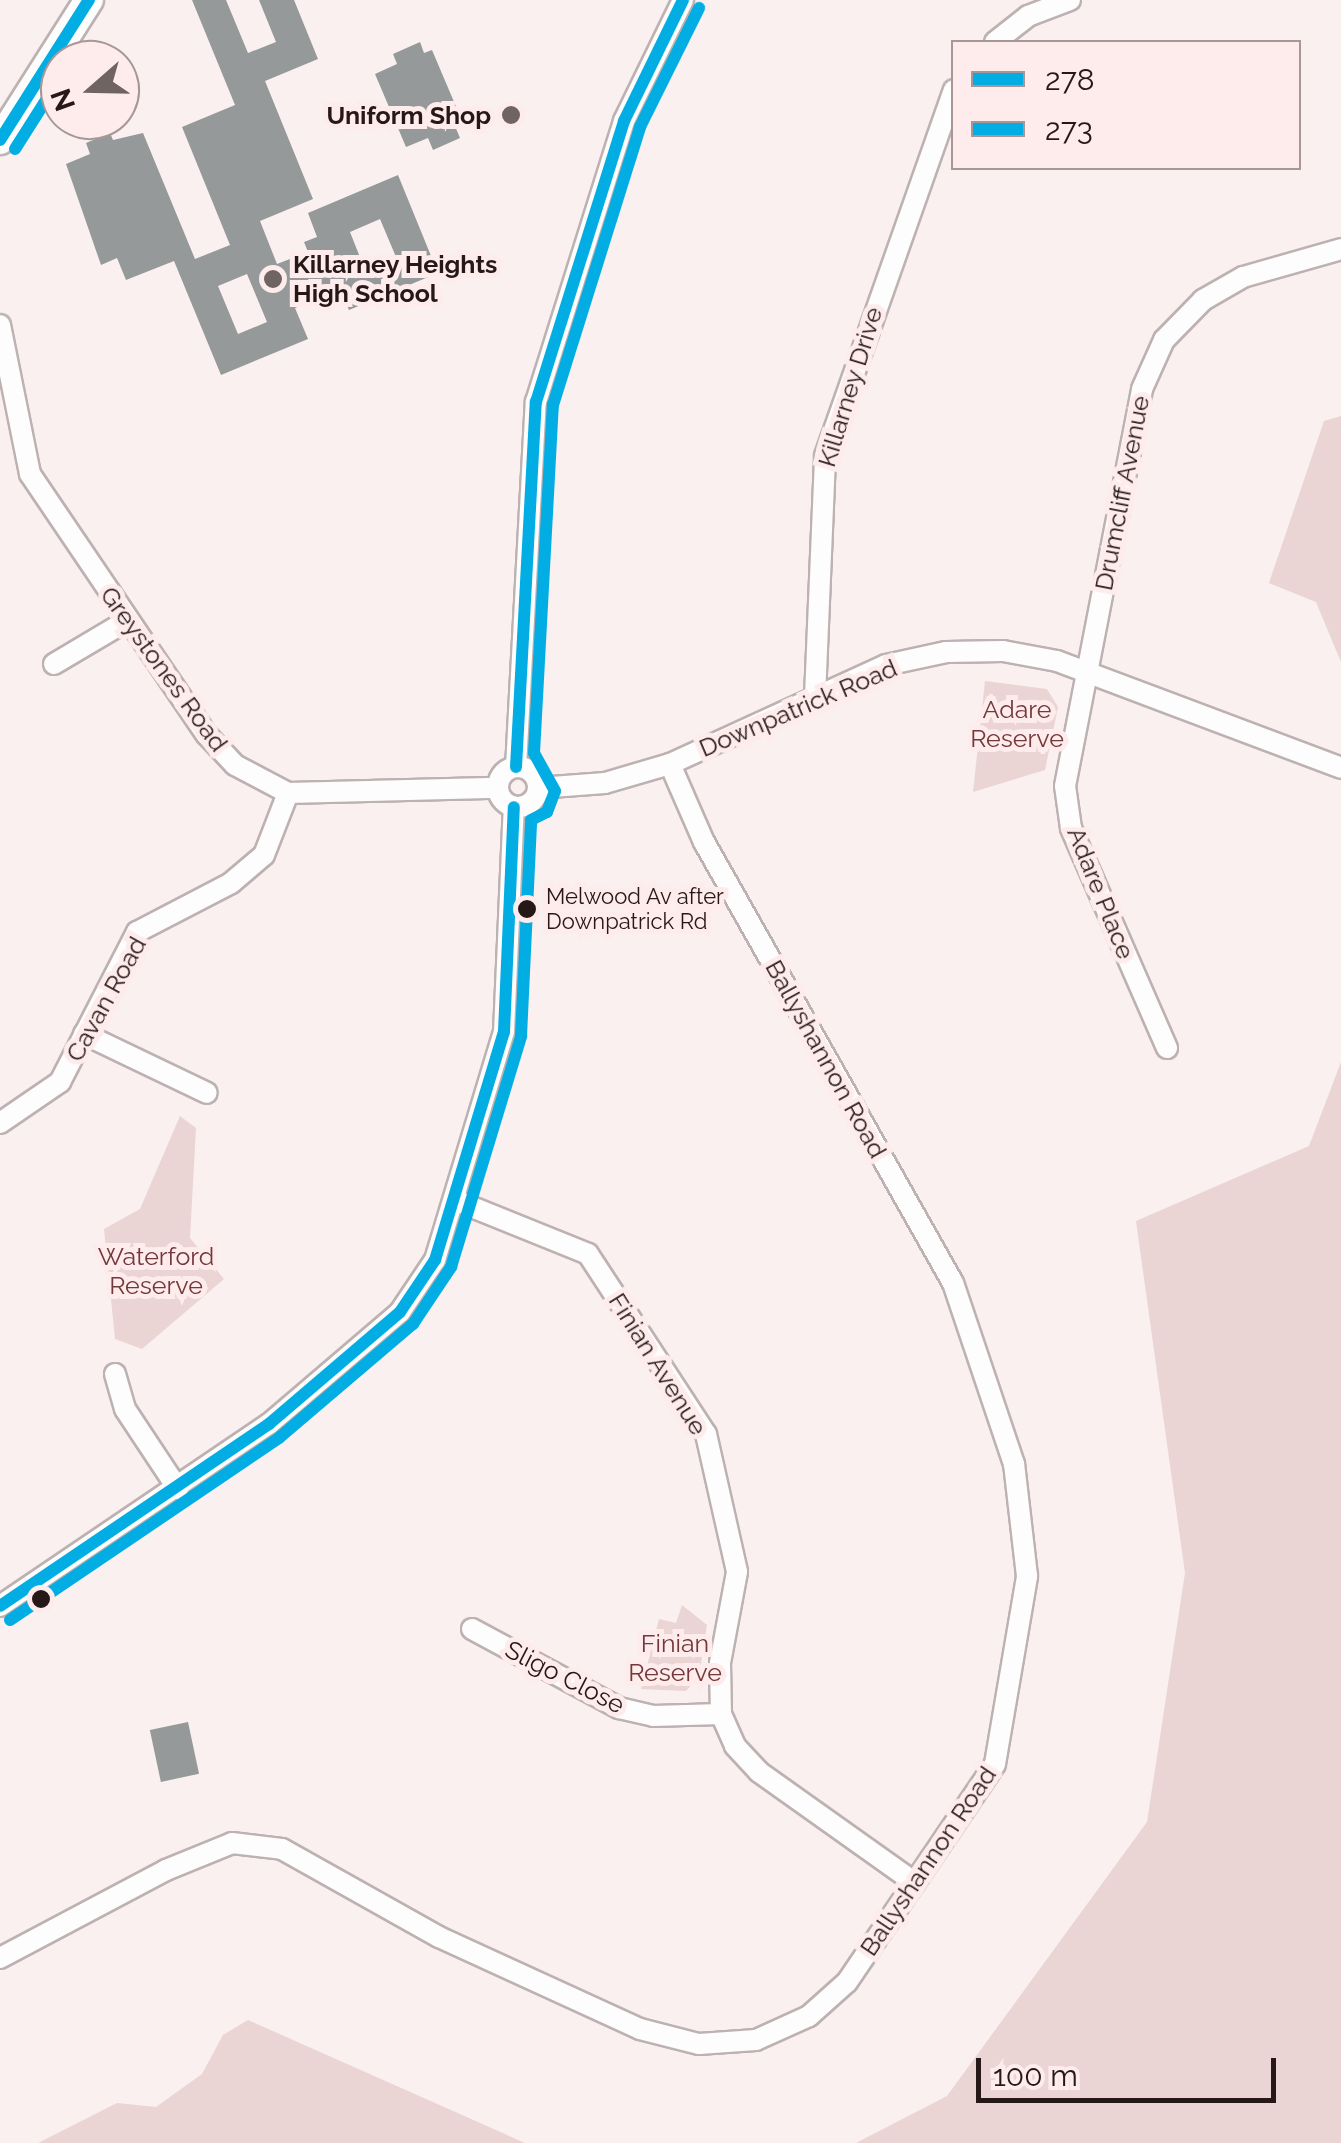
<!DOCTYPE html>
<html>
<head>
<meta charset="utf-8">
<style>
	body { margin:0 }
	#map { position:relative; width:1341px; height:2143px; overflow:hidden; background:#f9f0ef; font-family:Raleway,sans-serif }
	div>[style] { position:absolute }
	[style*='--x'] { left:calc(var(--x)*1px); top:calc(var(--y)*1px); width:calc(var(--w)*1px); rotate:calc(var(--a)*1deg) }
	.green>* { inset:0; background:#ead4d4 }
	.building>* { inset:0; background:#95999a; transform-origin:0 0 }
	.roads { filter:drop-shadow(2px 0 #bdb1b1) drop-shadow(-2px 0 #bdb1b1) drop-shadow(0 2px #bdb1b1) drop-shadow(0 -2px #bdb1b1) }
	.street>* { height:20px; margin:-10px; padding:0 10px; transform-origin:10px; border-radius:10px; background:#fefdfd }
	.street>.ring { margin:-10px; padding:0; box-sizing:content-box; background:none; border:20px solid #fefdfd; border-radius:50% }
	.secondary>* { height:28px; margin:-14px; padding:0 14px; transform-origin:14px; border-radius:14px; background:#fefdfd }
	.bus-1>* { height:12px; margin:-6px; padding:0 6px; transform-origin:6px; border-radius:6px; background:#02ade4 }
	.bus-2>* { height:12px; margin:-6px; padding:0 6px; transform-origin:6px; border-radius:6px; background:#02ade4 }
	.dots>* { width:28px; height:28px; translate:-50% -50%; box-sizing:border-box; border:5px solid #fdeceb; border-radius:50% }
	span { translate:-50% -50%; white-space:nowrap; text-align:center; line-height:1.15; -webkit-text-stroke:10px #fdeceb; paint-order:stroke }
	.bus-label { font-size:22px; color:#271818 }
	.left { translate:0 -50%; text-align:left }
	.poi-label { font-size:25px; color:#271818; font-weight:700 }
	.right { translate:-100% -50%; text-align:right }
	.street-label { font-size:25px; color:#271818 }
	.park-label { font-size:25px; color:#74383b }
	.legend { position:absolute; left:951px; top:40px; width:350px; height:130px; box-sizing:border-box; background:#fdeceb; border:2px solid #a79797; margin:0; padding:12px 18px; list-style:none; font-size:30px; color:#271818 }
	.legend li { display:flex; align-items:center; gap:20px; height:50px }
	.legend b { width:50px; border:2px solid #a79797 }
	.north { position:absolute; left:40px; top:40px; width:100px; height:100px; box-sizing:border-box; background:#fdeceb; border:2px solid #a79797; border-radius:50%; rotate:250deg; font-size:28px; font-weight:700; line-height:40px; text-align:center; color:#271818 }
	.north::after { content:''; display:block; margin:auto; width:35px; height:45px; background:#706463; clip-path:polygon(50% 0,100% 100%,50% 72%,0 100%) }
	.scale { position:absolute; left:976px; top:2058px; width:300px; height:45px; box-sizing:border-box; border:5px solid #271818; border-top:0; padding-left:12px; font-size:30px; line-height:35px; white-space:nowrap; color:#271818; -webkit-text-stroke:8px #fdeceb; paint-order:stroke }
</style>
</head>
<body>
<div id="map">
	<div class="green">
		<div style="clip-path:polygon(1341px 416px,1341px 662px,1316px 602px,1269px 583px,1324px 421px)"></div>
		<div style="clip-path:polygon(985px 681px,1047px 689px,1058px 707px,1045px 770px,973px 792px)"></div>
		<div style="clip-path:polygon(1341px 1062px,1341px 2143px,856px 2143px,947px 2096px,1147px 1822px,1185px 1573px,1136px 1221px,1309px 1146px)"></div>
		<div style="clip-path:polygon(180px 1116px,196px 1128px,190px 1238px,224px 1279px,142px 1349px,115px 1339px,104px 1229px,140px 1209px)"></div>
		<div style="clip-path:polygon(682px 1605px,707px 1625px,699px 1677px,686px 1691px,641px 1689px,659px 1619px,676px 1623px)"></div>
		<div style="clip-path:polygon(248px 2020px,525px 2143px,38px 2143px,117px 2103px,156px 2107px,202px 2074px,223px 2035px)"></div>
	</div>
	<div class="building">
		<div style="clip-path:polygon(evenodd,192px 0,226px 0,248px 53px,276px 42px,259px 0,294px 0,318px 59px,265px 81px,313px 199px,260px 221px,277px 264px,308px 252px,304px 242px,317px 237px,308px 213px,398px 175px,438px 273px,349px 310px,344px 299px,331px 305px,327px 295px,295px 308px,308px 339px,221px 375px,174px 261px,126px 280px,117px 258px,101px 265px,66px 164px,90px 154px,86px 143px,110px 133px,113px 140px,143px 133px,195px 259px,230px 245px,182px 127px,235px 105px,192px 0,380px 219px,396px 257px,365px 270px,350px 232px,380px 219px,192px 0,247px 274px,267px 322px,238px 334px,218px 286px,247px 274px)"></div>
		<div style="clip-path:polygon(420px 42px,424px 53px,432px 50px,463px 123px,455px 126px,460px 138px,433px 150px,428px 138px,406px 147px,375px 74px,397px 64px,393px 54px)"></div>
		<div style="left:188px;top:1722px;width:53px;height:39px;rotate:78deg"></div>
	</div>
	<div class="roads">
		<div class="street">
			<div style="--x:995;--y:42;--w:42;--a:-38.2"></div>
			<div style="--x:1028;--y:16;--w:45;--a:-20.9"></div>
			<div style="--x:0;--y:325;--w:152;--a:78.6"></div>
			<div style="--x:30;--y:474;--w:315;--a:55.9"></div>
			<div style="--x:207;--y:735;--w:41;--a:47"></div>
			<div style="--x:235;--y:765;--w:60;--a:27.8"></div>
			<div style="--x:288;--y:793;--w:210;--a:-1.4"></div>
			<div style="--x:54;--y:664;--w:86;--a:-30.7"></div>
			<div style="--x:815;--y:697;--w:241;--a:-87.6"></div>
			<div style="--x:825;--y:456;--w:388;--a:-70.6"></div>
			<div class="ring" style="left:498px;top:767px;width:20px;height:20px"></div>
			<div style="--x:516;--y:767;--w:366;--a:-86.9"></div>
			<div style="--x:536;--y:402;--w:294;--a:-72.6"></div>
			<div style="--x:624;--y:121;--w:135;--a:-64"></div>
			<div style="--x:538;--y:788;--w:67;--a:-4.3"></div>
			<div style="--x:605;--y:783;--w:68;--a:-16.3"></div>
			<div style="--x:670;--y:764;--w:238;--a:-24.6"></div>
			<div style="--x:886;--y:665;--w:61;--a:-12.2"></div>
			<div style="--x:946;--y:652;--w:57;--a:-1"></div>
			<div style="--x:1003;--y:651;--w:55;--a:10.5"></div>
			<div style="--x:1057;--y:661;--w:303;--a:20.6"></div>
			<div style="--x:84;--y:1034;--w:136;--a:25.6"></div>
			<div style="--x:1167;--y:1048;--w:240;--a:-113.6"></div>
			<div style="--x:1071;--y:828;--w:42;--a:-98.1"></div>
			<div style="--x:1065;--y:786;--w:404;--a:-79"></div>
			<div style="--x:1142;--y:389;--w:54;--a:-65.8"></div>
			<div style="--x:1164;--y:340;--w:56;--a:-45.7"></div>
			<div style="--x:1203;--y:300;--w:46;--a:-29.9"></div>
			<div style="--x:1243;--y:277;--w:102;--a:-15.9"></div>
			<div style="--x:0;--y:1123;--w:73;--a:-34.3"></div>
			<div style="--x:60;--y:1082;--w:169;--a:-62.8"></div>
			<div style="--x:137;--y:932;--w:106;--a:-27.5"></div>
			<div style="--x:231;--y:883;--w:43;--a:-40.3"></div>
			<div style="--x:264;--y:855;--w:66;--a:-68.8"></div>
			<div style="--x:457;--y:1201;--w:141;--a:22"></div>
			<div style="--x:588;--y:1254;--w:215;--a:56.8"></div>
			<div style="--x:706;--y:1434;--w:141;--a:77.3"></div>
			<div style="--x:737;--y:1572;--w:93;--a:100.6"></div>
			<div style="--x:720;--y:1663;--w:51;--a:88.9"></div>
			<div style="--x:721;--y:1714;--w:35;--a:66"></div>
			<div style="--x:735;--y:1746;--w:35;--a:47"></div>
			<div style="--x:759;--y:1772;--w:191;--a:35.4"></div>
			<div style="--x:115;--y:1374;--w:36;--a:74"></div>
			<div style="--x:125;--y:1409;--w:96;--a:56.5"></div>
			<div style="--x:0;--y:1606;--w:325;--a:-34.1"></div>
			<div style="--x:269;--y:1424;--w:172;--a:-40.5"></div>
			<div style="--x:400;--y:1312;--w:63;--a:-56.1"></div>
			<div style="--x:435;--y:1260;--w:238;--a:-73.2"></div>
			<div style="--x:504;--y:1032;--w:225;--a:-87.5"></div>
			<div style="--x:472;--y:1629;--w:167;--a:28.3"></div>
			<div style="--x:619;--y:1708;--w:35;--a:13"></div>
			<div style="--x:653;--y:1716;--w:68;--a:-1.7"></div>
			<div style="--x:0;--y:1958;--w:188;--a:-27.9"></div>
			<div style="--x:166;--y:1870;--w:71;--a:-22.2"></div>
			<div style="--x:232;--y:1843;--w:50;--a:6.8"></div>
			<div style="--x:282;--y:1849;--w:180;--a:29.3"></div>
			<div style="--x:439;--y:1937;--w:221;--a:24.6"></div>
			<div style="--x:640;--y:2029;--w:61;--a:14.3"></div>
			<div style="--x:699;--y:2044;--w:57;--a:-4"></div>
			<div style="--x:756;--y:2040;--w:58;--a:-24.4"></div>
			<div style="--x:809;--y:2016;--w:51;--a:-41.8"></div>
			<div style="--x:847;--y:1982;--w:263;--a:-55.8"></div>
			<div style="--x:995;--y:1764;--w:191;--a:-80.3"></div>
			<div style="--x:1027;--y:1576;--w:113;--a:-96.6"></div>
			<div style="--x:1014;--y:1464;--w:191;--a:-108.6"></div>
			<div style="--x:953;--y:1283;--w:506;--a:-119.45"></div>
			<div style="--x:704;--y:842;--w:85;--a:-113.6"></div>
		</div>
		<div class="secondary">
			<div style="--x:0;--y:140;--w:166;--a:-57.6"></div>
		</div>
	</div>
	<div class="bus-1">
		<div style="--x:0;--y:140;--w:166;--a:-57.6"></div>
		<div style="--x:516;--y:767;--w:366;--a:-86.9"></div>
		<div style="--x:536;--y:402;--w:294;--a:-72.6"></div>
		<div style="--x:624;--y:121;--w:135;--a:-64"></div>
		<div style="--x:0;--y:1606;--w:325;--a:-34.1"></div>
		<div style="--x:269;--y:1424;--w:172;--a:-40.5"></div>
		<div style="--x:400;--y:1312;--w:63;--a:-56.1"></div>
		<div style="--x:435;--y:1260;--w:238;--a:-73.2"></div>
		<div style="--x:504;--y:1032;--w:225;--a:-87.5"></div>
	</div>
	<div class="bus-2">
		<div style="--x:15;--y:149;--w:84;--a:-57.6"></div>
		<div style="--x:10;--y:1620;--w:326;--a:-34.1"></div>
		<div style="--x:280;--y:1437;--w:175;--a:-40.4"></div>
		<div style="--x:413;--y:1324;--w:69;--a:-56.3"></div>
		<div style="--x:451;--y:1267;--w:241;--a:-73.1"></div>
		<div style="--x:521;--y:1036;--w:216;--a:-87.3"></div>
		<div style="--x:531;--y:820;--w:18;--a:-27"></div>
		<div style="--x:547;--y:812;--w:22;--a:-69"></div>
		<div style="--x:555;--y:791;--w:43;--a:-118.9"></div>
		<div style="--x:534;--y:753;--w:349;--a:-86.9"></div>
		<div style="--x:553;--y:405;--w:291;--a:-72.6"></div>
		<div style="--x:640;--y:127;--w:133;--a:-63.6"></div>
	</div>
	<div class="dots">
		<div style="left:511px;top:115px;background:#706463"></div>
		<div style="left:273px;top:279px;background:#706463"></div>
		<div style="left:527px;top:909px;background:#271818"></div>
		<div style="left:41px;top:1599px;background:#271818"></div>
	</div>
	<div class="bus-label">
		<span class="left" style="left:546px;top:909px">Melwood Av after<br>Downpatrick Rd</span>
	</div>
	<div class="poi-label">
		<span class="right" style="left:491px;top:115px">Uniform Shop</span>
		<span class="left" style="left:293px;top:279px">Killarney Heights<br>High School</span>
	</div>
	<div class="street-label">
		<span style="left:850px;top:387px;rotate:-73deg">Killarney Drive</span>
		<span style="left:1122px;top:493px;rotate:-79deg">Drumcliff Avenue</span>
		<span style="left:164px;top:669px;rotate:54deg">Greystones Road</span>
		<span style="left:798px;top:708px;rotate:-23deg">Downpatrick Road</span>
		<span style="left:1101px;top:893px;rotate:68deg">Adare Place</span>
		<span style="left:106px;top:999px;rotate:-61deg">Cavan Road</span>
		<span style="left:826px;top:1059px;rotate:61deg">Ballyshannon Road</span>
		<span style="left:658px;top:1364px;rotate:58deg">Finian Avenue</span>
		<span style="left:565px;top:1677px;rotate:27deg">Sligo Close</span>
		<span style="left:928px;top:1861px;rotate:-56deg">Ballyshannon Road</span>
	</div>
	<div class="park-label">
		<span style="left:1017px;top:724px">Adare<br>Reserve</span>
		<span style="left:156px;top:1271px">Waterford<br>Reserve</span>
		<span style="left:675px;top:1658px">Finian<br>Reserve</span>
	</div>
	<ul class="legend">
	<li><b style="height:12px;background:#02ade4"></b>278</li>
	<li><b style="height:12px;background:#02ade4"></b>273</li>
	</ul>
	<div class="north">N</div>
	<div class="scale">100 m</div>
</div>
</body>
</html>
